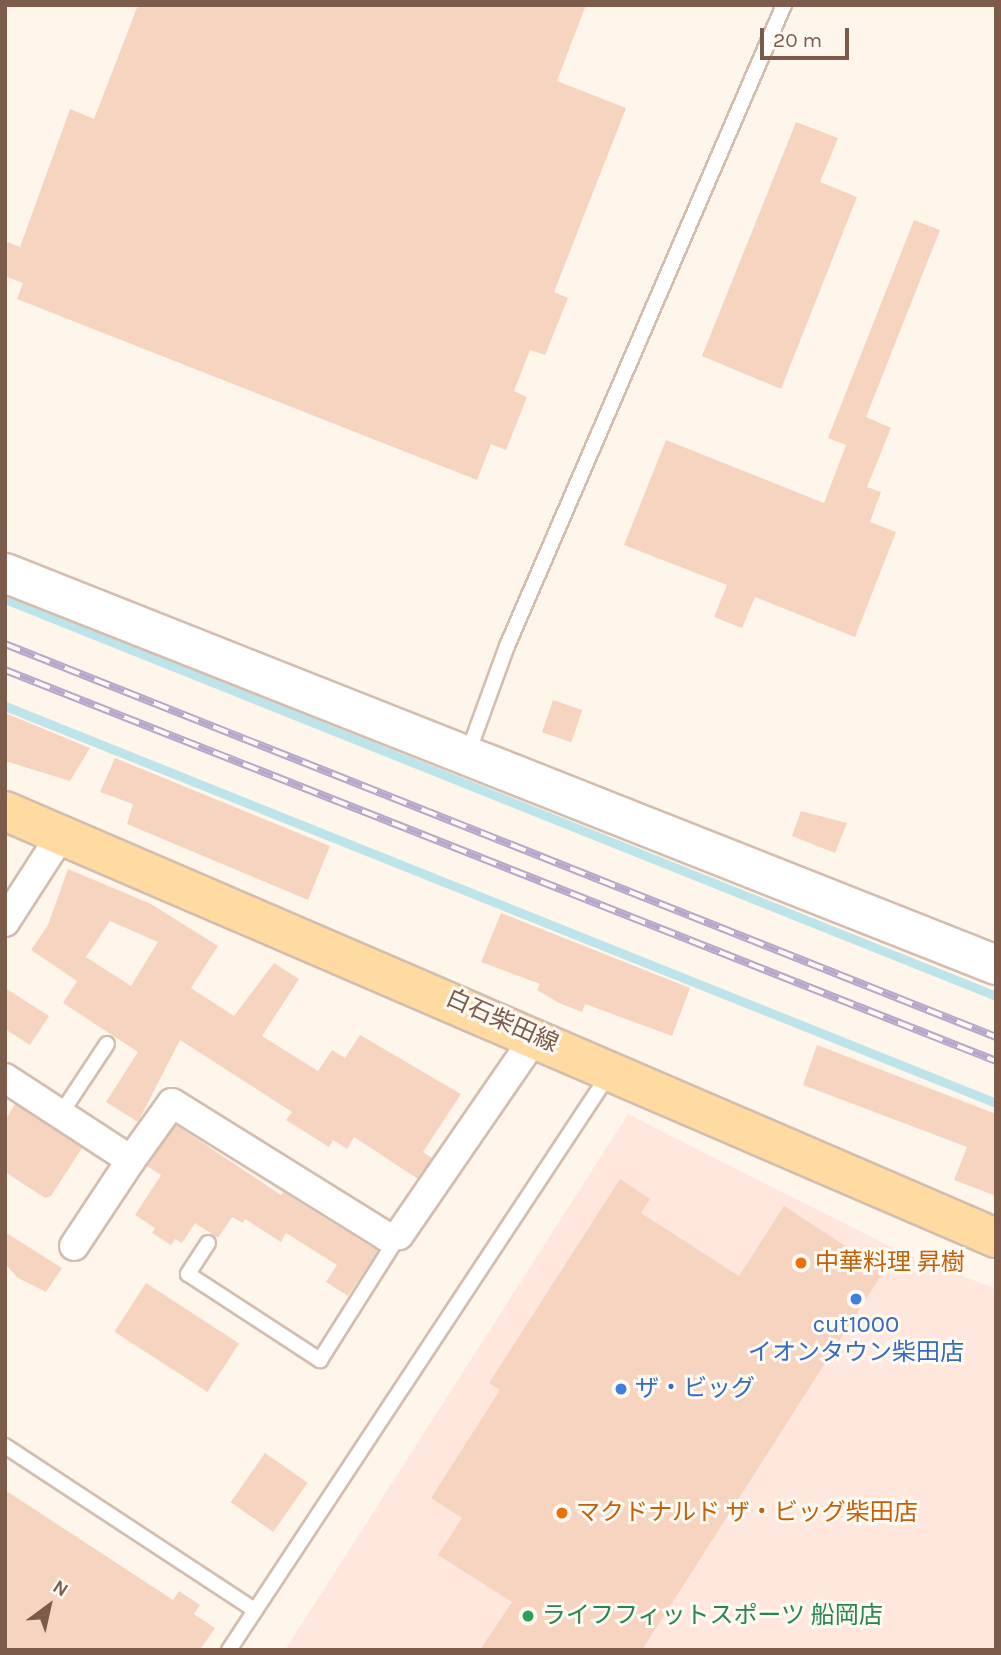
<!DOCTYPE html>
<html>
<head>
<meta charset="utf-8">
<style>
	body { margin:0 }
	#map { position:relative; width:1001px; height:1655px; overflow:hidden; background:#fef6eb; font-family:Karla,"Noto Sans JP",sans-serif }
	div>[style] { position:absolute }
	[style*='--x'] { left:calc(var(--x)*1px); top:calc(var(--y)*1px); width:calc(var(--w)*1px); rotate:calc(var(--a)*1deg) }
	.commercial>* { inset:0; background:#ffe7de }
	.stream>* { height:9px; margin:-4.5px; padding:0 4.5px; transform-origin:4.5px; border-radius:4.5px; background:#bce4ea }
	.building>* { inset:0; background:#f6d4c0; transform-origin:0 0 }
	.roads { filter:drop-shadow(2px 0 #d3bdae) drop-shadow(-2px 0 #d3bdae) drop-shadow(0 2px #d3bdae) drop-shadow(0 -2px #d3bdae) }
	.lane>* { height:14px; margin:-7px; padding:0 7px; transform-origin:7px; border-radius:7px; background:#fff }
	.street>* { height:28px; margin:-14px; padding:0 14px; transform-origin:14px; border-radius:14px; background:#fff }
	.secondary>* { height:38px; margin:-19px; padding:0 19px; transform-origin:19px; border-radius:19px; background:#fff }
	.primary>* { height:38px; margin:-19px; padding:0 19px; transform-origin:19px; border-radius:19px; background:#ffdaa1 }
	.rail>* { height:8px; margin-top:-4px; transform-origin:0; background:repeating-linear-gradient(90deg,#fffaf3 0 16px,#b9a6cb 0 32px); box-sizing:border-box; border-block:2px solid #b9a6cb }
	.dots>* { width:19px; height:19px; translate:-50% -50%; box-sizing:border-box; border:4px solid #fffaf3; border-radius:50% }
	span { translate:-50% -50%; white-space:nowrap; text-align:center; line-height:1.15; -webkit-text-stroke:6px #fffaf3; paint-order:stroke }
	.street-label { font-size:24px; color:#7c5b4a }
	.food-label { font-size:24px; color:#c56008 }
	.left { translate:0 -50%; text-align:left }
	.shop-label { font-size:24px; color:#366cbe }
	.leisure-label { font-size:24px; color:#27864d }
	.frame { position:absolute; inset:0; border:7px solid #7c5b4a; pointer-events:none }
	.north { position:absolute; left:14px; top:1571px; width:70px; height:70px; -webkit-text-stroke:5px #fffaf3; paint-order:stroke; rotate:33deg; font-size:19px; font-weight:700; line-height:28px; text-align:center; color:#7c5b4a }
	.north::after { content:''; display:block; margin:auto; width:24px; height:32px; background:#7c5b4a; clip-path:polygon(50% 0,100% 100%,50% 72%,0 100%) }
	.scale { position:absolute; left:760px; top:28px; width:89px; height:32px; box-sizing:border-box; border:4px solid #7c5b4a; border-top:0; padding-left:9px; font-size:21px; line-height:24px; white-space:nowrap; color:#7c5b4a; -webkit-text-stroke:5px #fffaf3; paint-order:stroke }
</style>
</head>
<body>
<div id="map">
	<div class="commercial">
		<div style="clip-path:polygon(628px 1114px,901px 1252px,996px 1289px,996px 1650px,285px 1650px)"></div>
	</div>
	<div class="stream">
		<div style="--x:5;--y:599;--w:1068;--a:21.83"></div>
		<div style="--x:5;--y:706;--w:1068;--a:21.83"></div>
	</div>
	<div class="building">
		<div style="clip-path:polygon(138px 5px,586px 5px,557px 81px,626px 108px,554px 292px,568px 298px,545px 355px,530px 350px,514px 391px,527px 397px,506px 450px,491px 444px,477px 480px,17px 299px,23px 283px,5px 276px,5px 241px,20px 247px,70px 109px,94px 119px)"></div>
		<div style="clip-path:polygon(796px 122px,838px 138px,820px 182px,857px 197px,781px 389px,702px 356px)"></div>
		<div style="clip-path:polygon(914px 220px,940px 230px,866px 417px,891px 428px,867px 487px,881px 492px,870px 522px,896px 532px,855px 637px,755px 597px,742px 628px,714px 617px,727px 585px,624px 545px,666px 440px,824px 503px,846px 445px,828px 438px)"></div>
		<div style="left:553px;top:700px;width:31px;height:34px;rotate:19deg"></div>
		<div style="clip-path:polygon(5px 713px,90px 748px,70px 781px,5px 761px)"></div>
		<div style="clip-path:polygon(115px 758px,330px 846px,308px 900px,127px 824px,133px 804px,100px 792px)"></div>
		<div style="clip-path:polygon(801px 811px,847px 823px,835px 853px,792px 836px)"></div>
		<div style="clip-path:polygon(evenodd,68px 869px,151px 904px,218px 946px,191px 988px,234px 1016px,274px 963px,299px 979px,262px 1036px,318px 1071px,332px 1050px,345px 1058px,360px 1035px,461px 1094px,423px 1152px,432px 1158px,418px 1179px,354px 1137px,347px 1149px,333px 1140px,329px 1147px,286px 1120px,292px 1112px,180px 1040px,138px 1122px,106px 1102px,138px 1052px,63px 1003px,77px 981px,31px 950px,48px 925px,68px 869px,110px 921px,158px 942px,131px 986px,86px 957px,110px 921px)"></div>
		<div style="clip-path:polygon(501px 913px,690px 988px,672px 1036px,585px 1004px,582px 1012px,559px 1003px,537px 990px,540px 984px,481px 962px)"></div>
		<div style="clip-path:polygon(5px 988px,49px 1016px,30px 1045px,5px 1029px)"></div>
		<div style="clip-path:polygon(817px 1045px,996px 1114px,996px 1196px,954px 1180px,967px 1147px,803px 1085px)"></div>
		<div style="clip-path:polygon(15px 1104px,82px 1148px,51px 1196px,45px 1198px,5px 1172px,5px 1120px)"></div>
		<div style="clip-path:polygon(176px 1125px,281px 1195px,283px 1192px,378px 1251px,348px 1296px,326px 1282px,337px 1265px,286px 1233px,281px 1242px,245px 1219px,243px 1223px,232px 1217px,218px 1238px,195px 1223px,182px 1243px,175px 1239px,171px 1245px,152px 1233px,155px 1228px,135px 1215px,161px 1175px,147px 1166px)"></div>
		<div style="clip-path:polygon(620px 1179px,650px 1199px,641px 1213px,739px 1276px,784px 1206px,884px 1271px,642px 1650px,480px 1650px,512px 1602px,438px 1555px,462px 1518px,431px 1498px,500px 1390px,489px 1383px)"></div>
		<div style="clip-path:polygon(5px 1232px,62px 1268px,46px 1292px,18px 1278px,5px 1264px)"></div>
		<div style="left:146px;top:1283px;width:111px;height:58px;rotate:33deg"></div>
		<div style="left:265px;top:1453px;width:52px;height:60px;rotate:35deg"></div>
		<div style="clip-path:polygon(5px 1490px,173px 1600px,179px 1591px,200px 1605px,194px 1614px,215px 1628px,200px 1650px,5px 1650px)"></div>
	</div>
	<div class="roads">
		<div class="lane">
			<div style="--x:468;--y:753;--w:114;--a:-70"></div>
			<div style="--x:507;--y:646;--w:698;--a:-66.63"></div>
			<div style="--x:60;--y:1115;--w:85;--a:-56.5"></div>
			<div style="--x:208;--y:1243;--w:37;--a:123"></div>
			<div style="--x:188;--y:1274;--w:158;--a:33.1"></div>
			<div style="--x:320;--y:1360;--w:148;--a:-57.7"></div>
			<div style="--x:5;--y:1446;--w:299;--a:33.3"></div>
			<div style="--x:229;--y:1650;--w:690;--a:-56.59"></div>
		</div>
		<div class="street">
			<div style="--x:5;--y:922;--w:103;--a:-57.2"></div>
			<div style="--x:5;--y:1078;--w:150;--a:33.1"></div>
			<div style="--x:131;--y:1160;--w:103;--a:123.5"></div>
			<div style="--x:131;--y:1160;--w:70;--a:-54.3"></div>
			<div style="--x:172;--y:1103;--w:253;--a:31.9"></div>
			<div style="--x:387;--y:1237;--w:12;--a:-9"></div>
			<div style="--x:399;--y:1235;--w:242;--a:-55.5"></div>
		</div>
		<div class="secondary">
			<div style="--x:5;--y:573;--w:1066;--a:21.58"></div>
		</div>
		<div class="primary">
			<div style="--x:5;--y:811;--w:1079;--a:23.31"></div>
		</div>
	</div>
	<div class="rail">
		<div style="--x:5;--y:644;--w:1066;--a:21.63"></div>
		<div style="--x:5;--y:670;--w:1065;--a:21.53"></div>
	</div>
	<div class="dots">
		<div style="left:801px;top:1263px;background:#e8710a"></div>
		<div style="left:856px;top:1299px;background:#3f7fe0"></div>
		<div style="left:621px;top:1389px;background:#3f7fe0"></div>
		<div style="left:562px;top:1513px;background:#e8710a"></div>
		<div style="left:528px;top:1616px;background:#2e9e5b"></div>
	</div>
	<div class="street-label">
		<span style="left:502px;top:1021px;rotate:24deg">白石柴田線</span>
	</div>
	<div class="food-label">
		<span class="left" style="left:815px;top:1263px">中華料理 昇樹</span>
		<span class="left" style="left:576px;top:1513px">マクドナルド ザ・ビッグ柴田店</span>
	</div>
	<div class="shop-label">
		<span style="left:856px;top:1339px">cut1000<br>イオンタウン柴田店</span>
		<span class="left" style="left:635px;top:1389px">ザ・ビッグ</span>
	</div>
	<div class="leisure-label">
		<span class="left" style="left:542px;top:1616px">ライフフィットスポーツ 船岡店</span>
	</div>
	<div class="frame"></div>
	<div class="north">N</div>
	<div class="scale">20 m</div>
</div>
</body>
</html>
